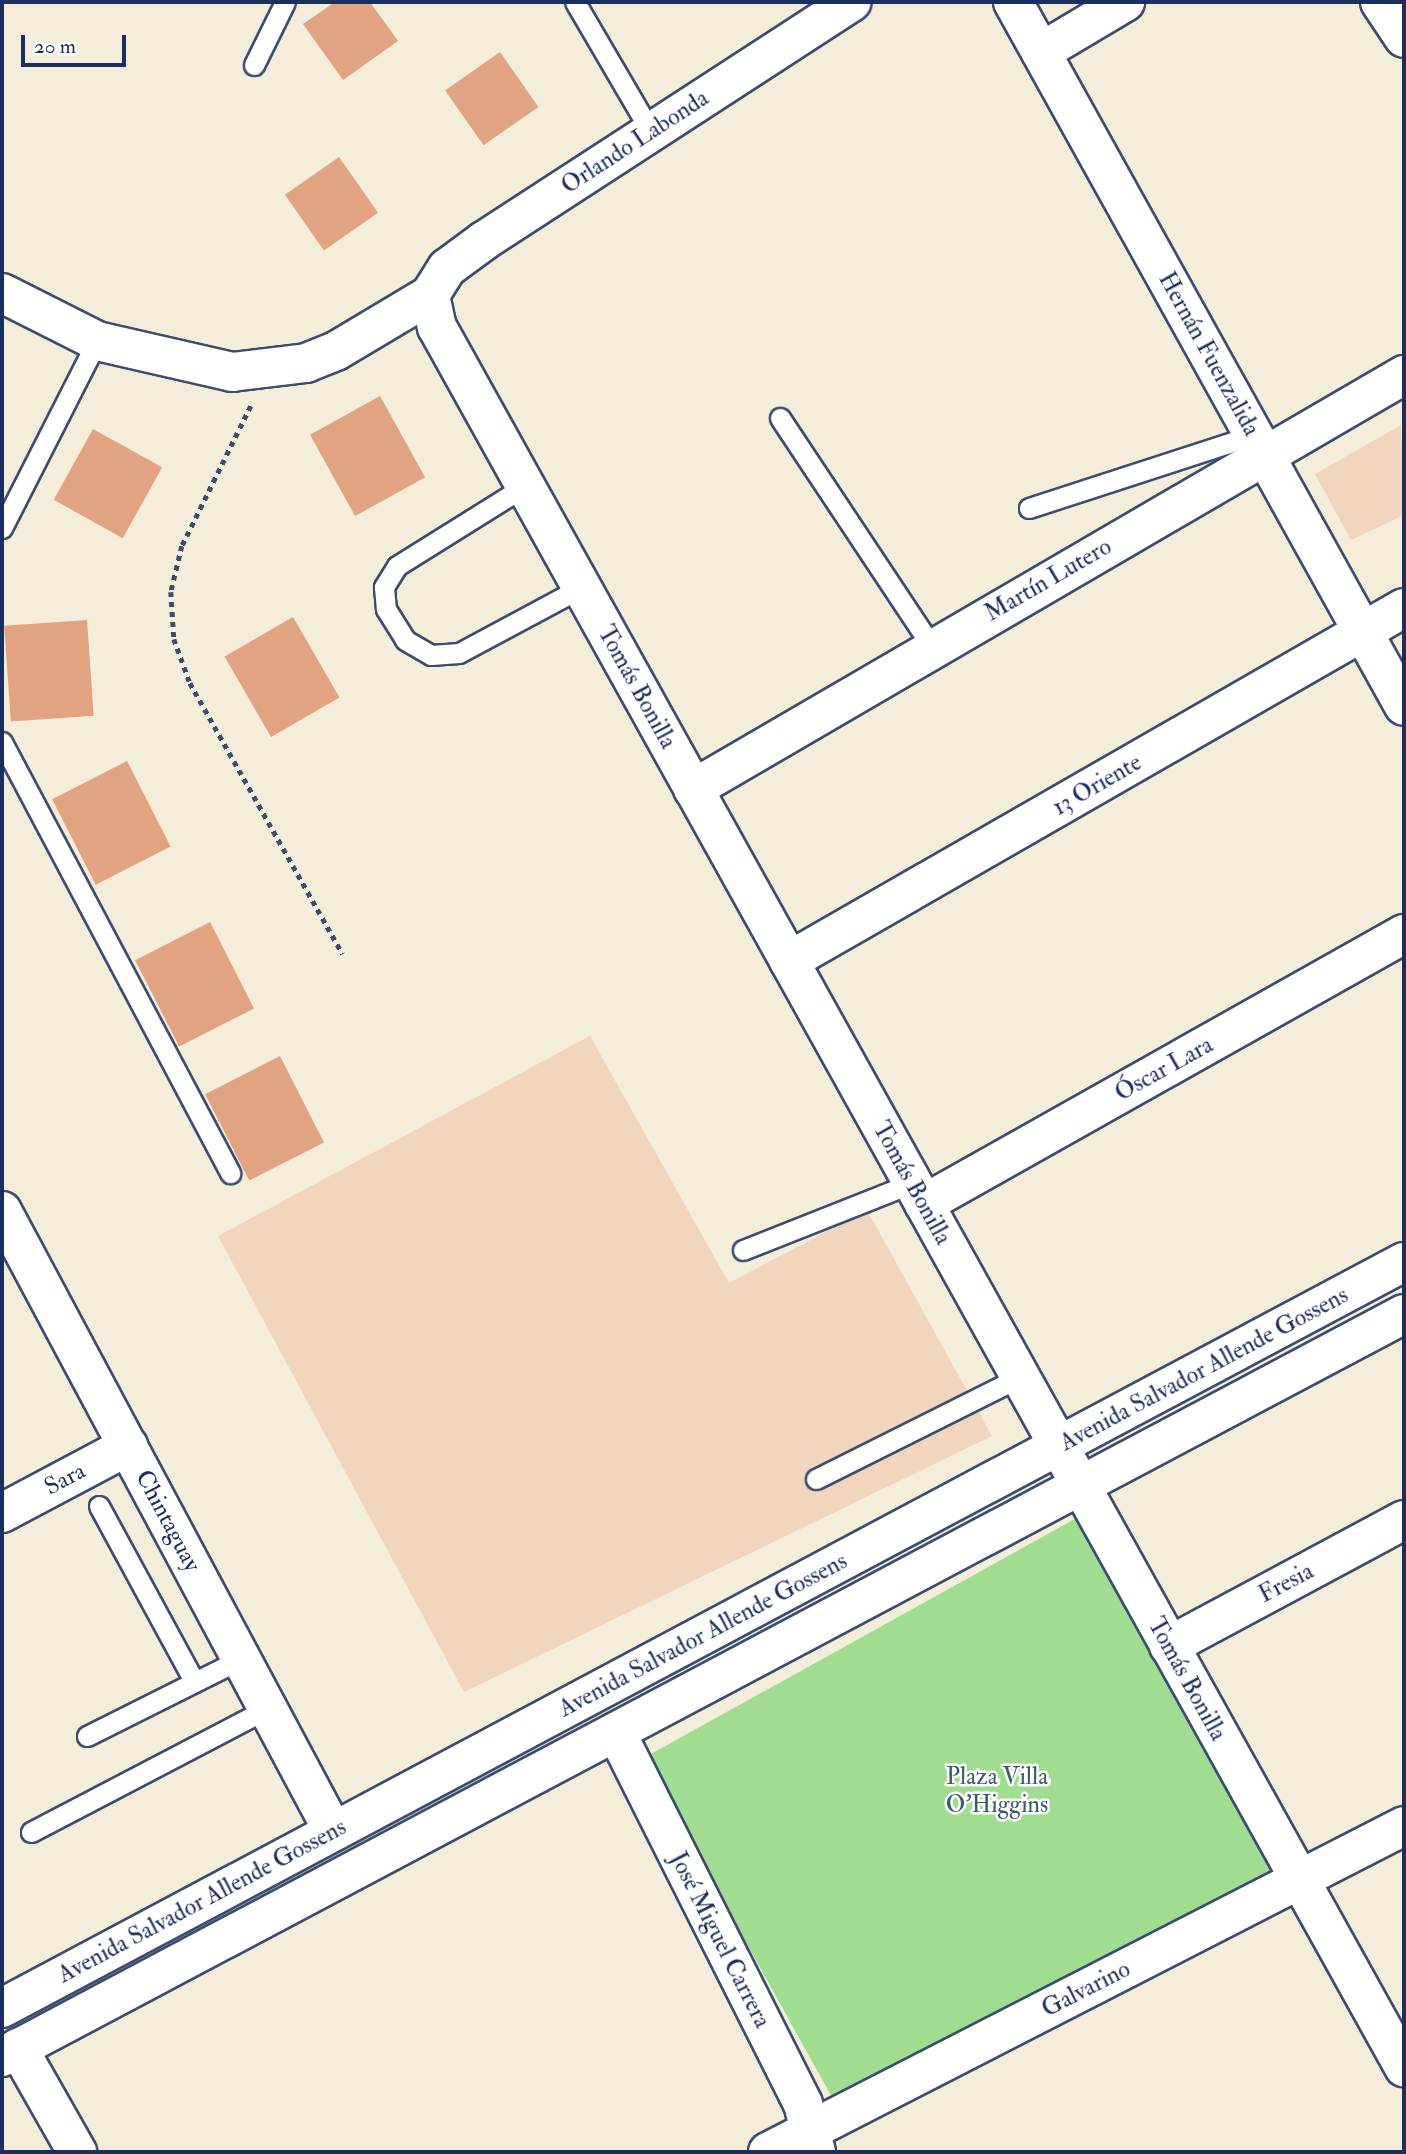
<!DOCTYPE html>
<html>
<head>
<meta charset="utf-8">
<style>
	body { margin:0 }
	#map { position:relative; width:1406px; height:2154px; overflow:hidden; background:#f3edd9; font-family:"IM FELL Double Pica",serif }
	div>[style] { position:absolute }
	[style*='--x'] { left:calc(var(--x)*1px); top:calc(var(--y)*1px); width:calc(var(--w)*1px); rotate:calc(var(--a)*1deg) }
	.built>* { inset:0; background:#f2d5bd }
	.green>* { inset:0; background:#a1dd90; transform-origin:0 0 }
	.building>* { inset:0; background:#e2a382; transform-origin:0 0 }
	.path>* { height:4.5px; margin-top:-2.25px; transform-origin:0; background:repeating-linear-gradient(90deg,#3b4c70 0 5px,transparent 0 10px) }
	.roads { filter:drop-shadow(2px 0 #3b4c70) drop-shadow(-2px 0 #3b4c70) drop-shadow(0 2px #3b4c70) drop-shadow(0 -2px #3b4c70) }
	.lane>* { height:19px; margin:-9.5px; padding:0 9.5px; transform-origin:9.5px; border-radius:9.5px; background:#fff }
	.street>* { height:38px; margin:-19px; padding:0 19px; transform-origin:19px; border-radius:19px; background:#fff }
	.secondary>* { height:38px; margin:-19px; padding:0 19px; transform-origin:19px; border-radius:19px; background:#fff }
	span { translate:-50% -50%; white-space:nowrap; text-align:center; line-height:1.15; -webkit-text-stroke:5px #fff; paint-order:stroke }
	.street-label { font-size:24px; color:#1b2f5e }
	.park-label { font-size:24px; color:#3c5a6a }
	.frame { position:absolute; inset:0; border:4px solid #1b2f5e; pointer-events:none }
	.scale { position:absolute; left:21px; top:35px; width:105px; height:32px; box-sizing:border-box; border:4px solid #1b2f5e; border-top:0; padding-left:9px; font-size:21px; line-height:24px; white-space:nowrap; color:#1b2f5e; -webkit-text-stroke:5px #fff; paint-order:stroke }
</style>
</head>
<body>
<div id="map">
	<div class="built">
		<div style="clip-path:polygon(1401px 425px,1404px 515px,1351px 540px,1315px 474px)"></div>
		<div style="clip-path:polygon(590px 1036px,729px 1283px,867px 1210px,992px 1436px,464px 1692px,218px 1236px)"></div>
	</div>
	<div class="green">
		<div style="left:1082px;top:1515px;width:413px;height:501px;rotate:61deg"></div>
	</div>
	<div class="building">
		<div style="clip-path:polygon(335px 2px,370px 2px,398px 41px,343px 80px,303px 24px)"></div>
		<div style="left:500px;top:52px;width:67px;height:67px;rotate:55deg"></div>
		<div style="left:339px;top:157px;width:68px;height:66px;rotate:55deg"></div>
		<div style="left:380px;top:396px;width:93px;height:80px;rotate:61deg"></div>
		<div style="left:93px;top:429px;width:79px;height:81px;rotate:29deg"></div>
		<div style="left:293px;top:617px;width:93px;height:79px;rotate:60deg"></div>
		<div style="left:87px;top:620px;width:96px;height:83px;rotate:86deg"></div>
		<div style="left:127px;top:761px;width:96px;height:84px;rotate:63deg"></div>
		<div style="left:210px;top:922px;width:97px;height:84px;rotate:63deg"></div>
		<div style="left:280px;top:1056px;width:97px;height:84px;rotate:63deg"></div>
	</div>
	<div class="path">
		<div style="--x:251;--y:406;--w:156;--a:116.2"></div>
		<div style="--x:182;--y:546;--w:47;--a:103.4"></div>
		<div style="--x:171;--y:592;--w:47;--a:86.3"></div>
		<div style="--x:174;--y:639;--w:47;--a:70"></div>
		<div style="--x:190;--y:683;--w:311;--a:60.6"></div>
	</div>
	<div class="roads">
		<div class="lane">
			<div style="--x:575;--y:2;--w:151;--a:59.7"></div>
			<div style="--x:254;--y:65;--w:70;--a:-63.8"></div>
			<div style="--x:780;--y:418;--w:275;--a:56.4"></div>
			<div style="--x:525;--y:486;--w:151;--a:148"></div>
			<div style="--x:397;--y:566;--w:25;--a:122"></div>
			<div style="--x:384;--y:587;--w:22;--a:85"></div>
			<div style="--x:386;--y:609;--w:36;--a:58"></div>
			<div style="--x:405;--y:640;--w:30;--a:30"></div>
			<div style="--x:431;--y:655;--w:28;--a:-4"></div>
			<div style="--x:459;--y:653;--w:140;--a:-28.2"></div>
			<div style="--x:1029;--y:508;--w:237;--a:-18"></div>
			<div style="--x:2;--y:528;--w:210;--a:-63.1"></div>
			<div style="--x:2;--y:742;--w:488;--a:62.1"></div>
			<div style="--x:743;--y:1250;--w:182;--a:-21.6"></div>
			<div style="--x:816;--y:1479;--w:228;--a:-26.6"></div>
			<div style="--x:99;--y:1506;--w:199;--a:61.5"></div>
			<div style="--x:87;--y:1736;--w:172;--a:-26.6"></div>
			<div style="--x:31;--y:1832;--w:267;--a:-27.6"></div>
		</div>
		<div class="street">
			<div style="--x:1013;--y:2;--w:805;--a:60.95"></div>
			<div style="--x:1380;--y:2;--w:43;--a:56.3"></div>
			<div style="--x:1041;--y:52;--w:98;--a:-30.8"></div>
			<div style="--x:2;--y:293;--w:106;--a:26.8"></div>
			<div style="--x:97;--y:341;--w:139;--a:12.9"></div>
			<div style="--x:232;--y:372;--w:75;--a:-6.9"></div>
			<div style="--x:306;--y:363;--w:32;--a:-22"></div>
			<div style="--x:336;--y:351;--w:109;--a:-30.8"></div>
			<div style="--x:430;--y:295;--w:33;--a:78"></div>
			<div style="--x:437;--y:327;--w:1991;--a:60.94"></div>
			<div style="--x:430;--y:295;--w:32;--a:-58"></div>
			<div style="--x:447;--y:268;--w:47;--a:-36.4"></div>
			<div style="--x:485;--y:240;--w:437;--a:-33"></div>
			<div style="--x:693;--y:789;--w:823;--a:-30.21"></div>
			<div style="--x:789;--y:961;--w:709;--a:-29.86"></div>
			<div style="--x:924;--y:1204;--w:551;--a:-29.36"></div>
			<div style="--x:2;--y:1211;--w:703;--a:61.9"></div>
			<div style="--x:2;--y:1513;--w:143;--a:-28"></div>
			<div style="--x:1169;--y:1646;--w:267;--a:-28.2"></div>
			<div style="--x:616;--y:1732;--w:416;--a:63.3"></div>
			<div style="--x:803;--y:2104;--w:50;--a:74.8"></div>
			<div style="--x:18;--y:2048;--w:120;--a:60.4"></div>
			<div style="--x:768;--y:2152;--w:715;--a:-27.14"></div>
		</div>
		<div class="secondary">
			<div style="--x:2;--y:2008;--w:1588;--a:-28.02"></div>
			<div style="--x:2;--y:2057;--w:1587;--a:-27.92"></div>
		</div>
	</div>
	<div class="street-label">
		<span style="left:635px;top:142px;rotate:-33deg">Orlando Labonda</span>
		<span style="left:1209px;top:354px;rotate:61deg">Hernán Fuenzalida</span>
		<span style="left:1048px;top:580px;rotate:-30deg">Martín Lutero</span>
		<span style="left:637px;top:687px;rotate:61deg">Tomás Bonilla</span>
		<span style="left:1097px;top:785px;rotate:-30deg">13 Oriente</span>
		<span style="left:1164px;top:1069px;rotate:-29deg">Óscar Lara</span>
		<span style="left:912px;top:1183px;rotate:61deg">Tomás Bonilla</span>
		<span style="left:1204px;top:1369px;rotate:-28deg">Avenida Salvador Allende Gossens</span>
		<span style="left:65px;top:1479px;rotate:-28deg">Sara</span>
		<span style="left:168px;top:1521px;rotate:62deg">Chintaguay</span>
		<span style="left:1286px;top:1583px;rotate:-28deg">Fresia</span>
		<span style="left:703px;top:1635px;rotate:-28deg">Avenida Salvador Allende Gossens</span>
		<span style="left:1187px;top:1679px;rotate:61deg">Tomás Bonilla</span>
		<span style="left:202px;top:1901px;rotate:-28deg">Avenida Salvador Allende Gossens</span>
		<span style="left:720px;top:1940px;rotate:63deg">José Miguel Carrera</span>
		<span style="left:1086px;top:1989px;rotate:-27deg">Galvarino</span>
	</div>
	<div class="park-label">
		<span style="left:997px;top:1791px">Plaza Villa<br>O'Higgins</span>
	</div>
	<div class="frame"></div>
	<div class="scale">20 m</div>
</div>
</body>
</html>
